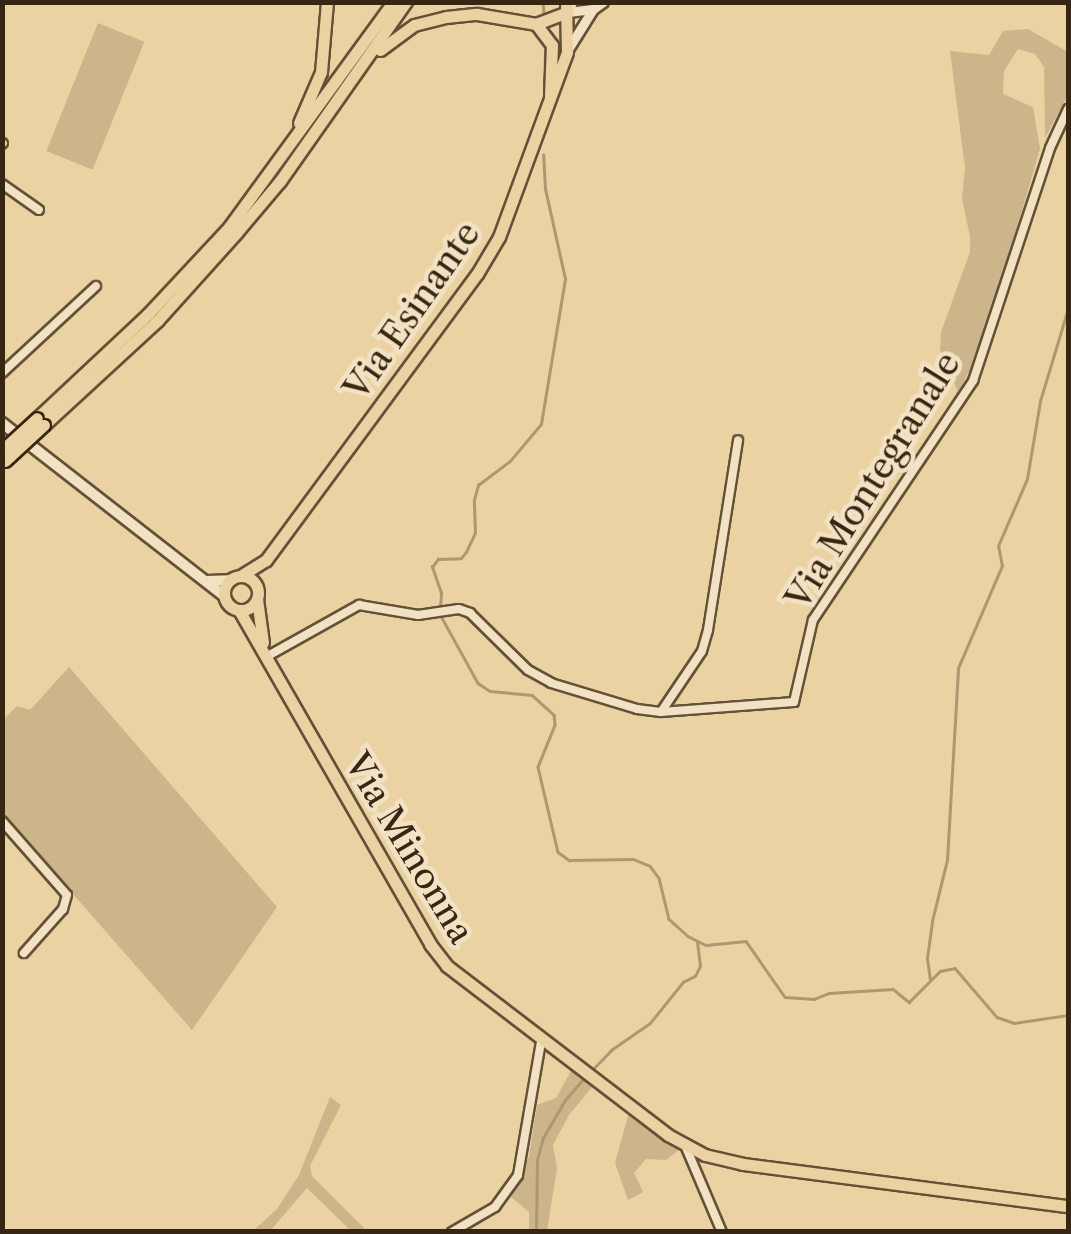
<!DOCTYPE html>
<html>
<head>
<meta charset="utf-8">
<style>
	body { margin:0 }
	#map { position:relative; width:1071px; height:1234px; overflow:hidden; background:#ebd2a2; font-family:"Libre Caslon Text",serif }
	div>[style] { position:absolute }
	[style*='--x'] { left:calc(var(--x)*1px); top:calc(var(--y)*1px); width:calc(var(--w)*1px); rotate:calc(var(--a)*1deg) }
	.green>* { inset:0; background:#ccb58a; transform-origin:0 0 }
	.stream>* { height:2.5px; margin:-1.25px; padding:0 1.25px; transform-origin:1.25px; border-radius:1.25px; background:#ae9871 }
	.roads { filter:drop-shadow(2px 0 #645137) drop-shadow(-2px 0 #645137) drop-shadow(0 2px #645137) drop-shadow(0 -2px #645137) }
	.minor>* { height:8px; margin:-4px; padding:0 4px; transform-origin:4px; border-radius:4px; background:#f2e2c3 }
	.tertiary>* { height:9px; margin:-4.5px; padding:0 4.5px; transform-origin:4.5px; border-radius:4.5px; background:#f2e2c3 }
	.secondary>* { height:10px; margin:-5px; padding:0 5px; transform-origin:5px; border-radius:5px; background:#f2e2c3 }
	.primary>* { height:11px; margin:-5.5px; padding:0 5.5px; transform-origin:5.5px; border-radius:5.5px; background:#ebd2a2 }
	.primary>.ring { margin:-5.5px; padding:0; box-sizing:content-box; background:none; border:11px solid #ebd2a2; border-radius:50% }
	.trunk>* { height:11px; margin:-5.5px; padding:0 5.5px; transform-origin:5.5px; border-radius:5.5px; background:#ebd2a2 }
	.bridges { filter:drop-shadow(2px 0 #372613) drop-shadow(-2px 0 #372613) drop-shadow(0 2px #372613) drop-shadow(0 -2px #372613) }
	.trunk-bridge>* { height:11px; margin:-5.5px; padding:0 5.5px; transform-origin:5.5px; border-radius:5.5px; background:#ebd2a2 }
	span { translate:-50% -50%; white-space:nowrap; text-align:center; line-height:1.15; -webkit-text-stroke:9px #f2e2c3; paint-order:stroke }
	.street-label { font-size:35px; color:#372613 }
	.frame { position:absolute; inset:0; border:5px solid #372613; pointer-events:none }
</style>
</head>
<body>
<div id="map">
	<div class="green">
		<div style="left:98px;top:23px;width:50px;height:138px;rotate:22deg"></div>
		<div style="clip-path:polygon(1028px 29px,1068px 52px,1068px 95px,1045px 138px,1044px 67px,1035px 54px,1018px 49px,1004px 71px,1003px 94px,1033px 107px,1040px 149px,982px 348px,958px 392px,940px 350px,941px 332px,970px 252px,970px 237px,962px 199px,965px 168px,950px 51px,989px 55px,1003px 31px)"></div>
		<div style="clip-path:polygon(69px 667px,277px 907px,192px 1030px,3px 814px,3px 720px,17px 706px,30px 710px)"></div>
		<div style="clip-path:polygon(572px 1069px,593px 1086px,569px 1115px,553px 1145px,557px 1168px,547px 1231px,529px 1231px,529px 1212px,511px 1197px,529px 1156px,537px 1105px,556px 1098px)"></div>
		<div style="clip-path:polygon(330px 1097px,341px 1105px,310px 1166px,312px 1176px,367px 1231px,351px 1231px,307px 1188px,270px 1231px,253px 1231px,277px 1209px,299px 1175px)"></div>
		<div style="clip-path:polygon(629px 1112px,680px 1149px,666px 1160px,646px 1159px,634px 1173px,643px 1192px,628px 1200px,615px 1163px)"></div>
	</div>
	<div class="stream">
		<div style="--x:543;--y:2;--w:11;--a:85"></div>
		<div style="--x:544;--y:80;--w:38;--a:-88"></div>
		<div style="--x:440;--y:608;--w:15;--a:-86"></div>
		<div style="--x:441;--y:593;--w:28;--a:-109"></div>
		<div style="--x:432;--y:567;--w:10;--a:-53"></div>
		<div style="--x:438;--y:559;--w:23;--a:-2"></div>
		<div style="--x:461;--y:558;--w:8;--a:-50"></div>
		<div style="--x:466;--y:552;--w:21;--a:-65"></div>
		<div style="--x:475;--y:533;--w:33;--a:-92"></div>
		<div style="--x:474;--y:500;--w:16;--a:-75"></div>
		<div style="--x:478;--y:485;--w:40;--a:-37"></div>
		<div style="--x:510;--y:461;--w:48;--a:-50"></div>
		<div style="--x:541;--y:424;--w:147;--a:-80.6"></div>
		<div style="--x:565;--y:279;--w:92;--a:-102.5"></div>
		<div style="--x:545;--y:189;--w:34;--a:-93"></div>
		<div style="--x:441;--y:616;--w:77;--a:61.1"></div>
		<div style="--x:478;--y:683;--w:14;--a:34"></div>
		<div style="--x:490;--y:691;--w:42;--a:5.4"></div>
		<div style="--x:532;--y:695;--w:30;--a:42"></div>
		<div style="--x:554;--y:715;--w:10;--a:84"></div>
		<div style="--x:555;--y:725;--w:45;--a:112"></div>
		<div style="--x:538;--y:767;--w:87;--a:76.8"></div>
		<div style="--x:558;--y:852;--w:14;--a:36"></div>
		<div style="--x:569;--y:860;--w:64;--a:-0.9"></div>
		<div style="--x:633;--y:859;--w:18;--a:22"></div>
		<div style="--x:650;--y:866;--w:15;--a:53"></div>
		<div style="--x:659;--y:878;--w:42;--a:76.3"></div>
		<div style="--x:669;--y:919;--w:25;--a:42"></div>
		<div style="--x:688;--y:936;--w:20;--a:27"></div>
		<div style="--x:706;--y:945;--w:40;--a:-5.7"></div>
		<div style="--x:746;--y:941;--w:68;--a:55.1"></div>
		<div style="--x:785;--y:997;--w:29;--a:4"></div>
		<div style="--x:814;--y:999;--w:16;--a:-22"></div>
		<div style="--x:829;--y:993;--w:64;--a:-3.6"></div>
		<div style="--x:893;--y:989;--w:21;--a:39"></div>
		<div style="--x:909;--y:1002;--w:44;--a:-45"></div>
		<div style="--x:940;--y:971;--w:15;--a:-11"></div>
		<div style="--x:955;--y:968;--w:65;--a:49.4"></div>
		<div style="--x:997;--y:1017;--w:18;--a:19"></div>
		<div style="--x:1014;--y:1023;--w:55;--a:-8.4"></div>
		<div style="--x:930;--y:980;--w:22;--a:-98"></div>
		<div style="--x:927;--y:958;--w:37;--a:-82"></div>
		<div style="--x:932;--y:921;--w:63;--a:-76.2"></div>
		<div style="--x:947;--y:860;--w:192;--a:-86.7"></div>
		<div style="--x:958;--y:668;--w:111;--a:-66.7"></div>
		<div style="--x:1002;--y:566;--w:20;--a:-101"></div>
		<div style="--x:998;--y:546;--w:73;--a:-66.6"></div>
		<div style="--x:1027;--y:479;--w:79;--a:-80.5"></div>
		<div style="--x:1040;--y:401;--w:97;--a:-73.2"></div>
		<div style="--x:592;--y:1070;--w:28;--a:-46"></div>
		<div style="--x:611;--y:1050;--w:47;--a:-34.7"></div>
		<div style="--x:650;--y:1023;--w:53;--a:-51.2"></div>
		<div style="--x:683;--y:982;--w:13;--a:-27"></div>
		<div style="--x:695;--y:976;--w:11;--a:-63"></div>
		<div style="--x:700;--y:966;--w:24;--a:-97"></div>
		<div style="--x:536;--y:1232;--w:72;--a:-89.2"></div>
		<div style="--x:537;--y:1160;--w:23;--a:-75"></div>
		<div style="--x:543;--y:1138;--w:44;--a:-59.9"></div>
		<div style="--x:565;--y:1100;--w:32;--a:-49"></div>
	</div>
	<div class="roads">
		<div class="minor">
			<div style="--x:2;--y:144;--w:1;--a:-45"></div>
			<div style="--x:2;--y:184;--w:45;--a:35.1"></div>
			<div style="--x:2;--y:373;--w:128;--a:-42.8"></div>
			<div style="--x:266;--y:657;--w:107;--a:-29.2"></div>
			<div style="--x:359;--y:605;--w:60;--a:9.6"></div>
			<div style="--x:418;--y:615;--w:41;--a:-8.3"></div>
			<div style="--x:459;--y:609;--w:12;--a:20"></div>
			<div style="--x:470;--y:613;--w:81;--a:44.5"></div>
			<div style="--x:528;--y:670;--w:26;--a:29"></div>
			<div style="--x:551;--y:683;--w:90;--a:16.8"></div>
			<div style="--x:637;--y:709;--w:24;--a:7"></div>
			<div style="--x:661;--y:712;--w:133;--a:-4.3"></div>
			<div style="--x:794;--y:702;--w:84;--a:-77"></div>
			<div style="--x:813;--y:620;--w:288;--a:-56.2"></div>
			<div style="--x:973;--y:381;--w:245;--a:-71.7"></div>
			<div style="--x:1050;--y:148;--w:43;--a:-65.2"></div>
			<div style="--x:661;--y:712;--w:73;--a:-56.1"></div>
			<div style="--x:702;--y:651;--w:22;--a:-74"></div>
			<div style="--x:708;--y:630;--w:192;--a:-81"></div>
			<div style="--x:2;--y:821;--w:98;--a:48.7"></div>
			<div style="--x:67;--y:895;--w:15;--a:106"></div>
			<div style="--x:63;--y:909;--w:59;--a:131.6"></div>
			<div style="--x:685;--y:1145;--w:95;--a:67"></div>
			<div style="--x:452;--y:1232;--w:50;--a:-30.2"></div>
			<div style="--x:495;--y:1207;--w:39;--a:-54"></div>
			<div style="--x:518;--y:1175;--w:135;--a:-80.2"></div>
		</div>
		<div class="tertiary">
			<div style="--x:572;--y:2;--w:11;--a:112"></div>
			<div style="--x:568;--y:12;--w:25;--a:-7"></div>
			<div style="--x:568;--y:49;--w:47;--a:-58"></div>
			<div style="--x:593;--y:9;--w:12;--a:-35"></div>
		</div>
		<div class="secondary">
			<div style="--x:2;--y:423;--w:281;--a:37.9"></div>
			<div style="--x:206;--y:581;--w:24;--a:-2"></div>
		</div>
		<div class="primary">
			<div style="--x:242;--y:575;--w:28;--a:-32"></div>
			<div style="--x:266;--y:560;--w:355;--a:-53.6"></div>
			<div style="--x:477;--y:274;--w:43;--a:-59.3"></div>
			<div style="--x:499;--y:237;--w:197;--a:-69.8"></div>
			<div style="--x:567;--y:52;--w:50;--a:-91.1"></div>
			<div class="ring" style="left:224px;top:576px;width:23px;height:23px"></div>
			<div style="--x:257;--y:599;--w:44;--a:82.2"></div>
			<div style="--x:239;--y:610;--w:385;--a:60.2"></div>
			<div style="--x:430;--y:944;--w:28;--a:52"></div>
			<div style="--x:447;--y:966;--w:278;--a:37.4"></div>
			<div style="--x:668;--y:1135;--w:42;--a:28.4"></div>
			<div style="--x:705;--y:1155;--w:39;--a:13"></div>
			<div style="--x:743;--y:1164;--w:328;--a:7.4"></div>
		</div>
		<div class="trunk">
			<div style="--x:536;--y:24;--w:26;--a:53"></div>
			<div style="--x:552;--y:45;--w:53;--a:92.2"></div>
			<div style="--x:380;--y:50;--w:42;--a:-36.3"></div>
			<div style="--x:414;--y:25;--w:33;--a:-14"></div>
			<div style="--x:446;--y:17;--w:31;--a:-6"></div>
			<div style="--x:477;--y:14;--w:60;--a:9.6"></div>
			<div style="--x:536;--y:24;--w:34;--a:-21"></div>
			<div style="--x:299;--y:123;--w:56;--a:-66.7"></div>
			<div style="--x:321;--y:72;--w:70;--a:-85.1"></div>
			<div style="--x:37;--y:418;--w:152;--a:-43.1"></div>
			<div style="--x:148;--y:314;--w:119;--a:-47"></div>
			<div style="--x:229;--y:227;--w:278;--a:-53.9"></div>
			<div style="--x:44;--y:425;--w:154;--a:-42.6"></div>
			<div style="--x:157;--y:321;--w:120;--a:-48"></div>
			<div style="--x:237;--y:232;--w:67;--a:-49.9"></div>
			<div style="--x:280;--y:181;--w:219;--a:-54.9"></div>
		</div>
	</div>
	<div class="bridges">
		<div class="trunk-bridge">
			<div style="--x:2;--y:450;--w:47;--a:-42.4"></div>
			<div style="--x:5;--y:461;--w:53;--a:-42.7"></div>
		</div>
	</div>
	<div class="street-label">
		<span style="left:412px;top:311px;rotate:-55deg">Via Esinante</span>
		<span style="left:873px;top:481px;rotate:-58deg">Via Montegranale</span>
		<span style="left:409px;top:848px;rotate:59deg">Via Minonna</span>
	</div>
	<div class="frame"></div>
</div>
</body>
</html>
